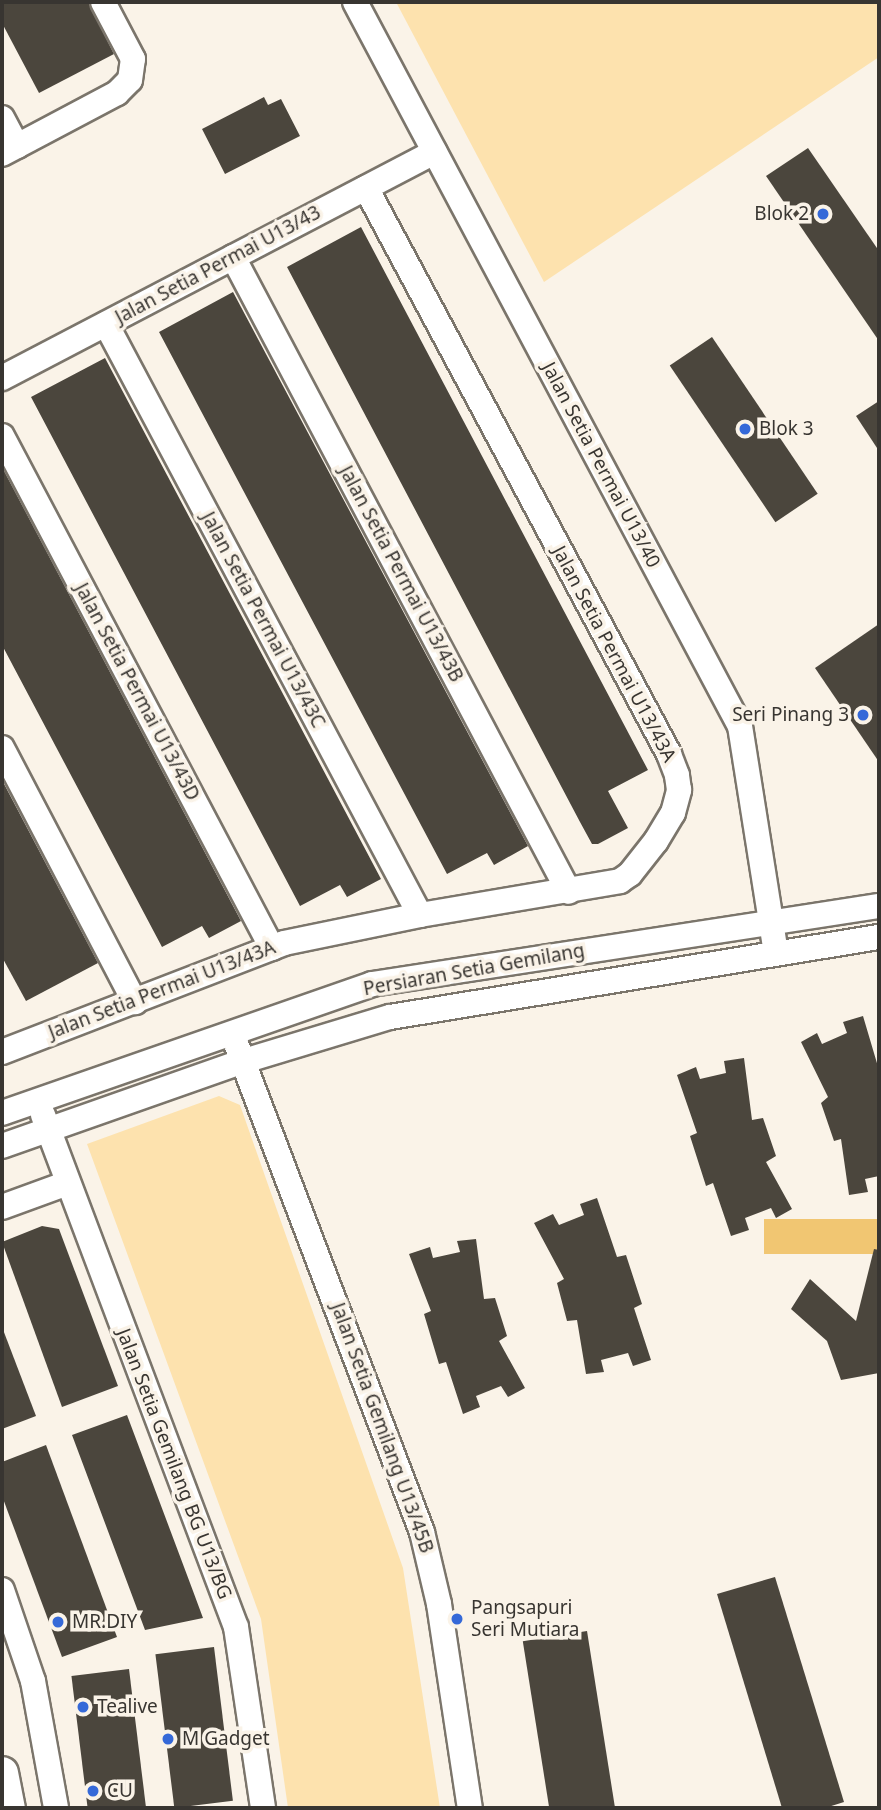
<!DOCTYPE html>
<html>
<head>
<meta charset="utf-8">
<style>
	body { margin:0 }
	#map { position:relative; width:881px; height:1810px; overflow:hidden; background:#faf3e8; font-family:"Noto Sans",sans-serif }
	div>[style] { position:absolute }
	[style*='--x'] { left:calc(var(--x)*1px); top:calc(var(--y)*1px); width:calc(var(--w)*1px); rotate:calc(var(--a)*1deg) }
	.green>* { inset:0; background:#fde2ae }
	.water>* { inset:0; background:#f1c672; transform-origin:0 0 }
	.building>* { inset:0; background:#4b463d; transform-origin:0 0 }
	.roads { filter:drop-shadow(2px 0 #7b756b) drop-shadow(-2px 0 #7b756b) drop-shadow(0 2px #7b756b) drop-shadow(0 -2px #7b756b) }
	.minor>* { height:24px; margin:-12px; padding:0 12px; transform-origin:12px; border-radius:12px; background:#fff }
	.major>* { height:32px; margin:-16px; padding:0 16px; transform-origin:16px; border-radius:16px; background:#fff }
	.dots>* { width:19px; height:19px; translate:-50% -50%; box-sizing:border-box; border:4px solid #faf3e8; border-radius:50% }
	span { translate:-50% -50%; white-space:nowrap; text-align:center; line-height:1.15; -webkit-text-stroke:7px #faf3e8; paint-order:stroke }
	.poi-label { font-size:19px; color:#383531 }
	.right { translate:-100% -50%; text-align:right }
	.left { translate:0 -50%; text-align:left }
	.street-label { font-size:19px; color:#383531 }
	.frame { position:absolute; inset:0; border:4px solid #383531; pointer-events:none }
</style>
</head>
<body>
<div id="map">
	<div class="green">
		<div style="clip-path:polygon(396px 2px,879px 2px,879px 57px,544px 282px)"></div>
		<div style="clip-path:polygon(219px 1096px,240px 1105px,403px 1568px,440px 1808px,288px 1808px,261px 1619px,87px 1144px)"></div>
	</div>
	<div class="water">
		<div style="left:879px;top:1219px;width:35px;height:115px;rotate:90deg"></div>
	</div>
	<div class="building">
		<div style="clip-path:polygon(2px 2px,88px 2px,114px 54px,39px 93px,2px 23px)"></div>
		<div style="clip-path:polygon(264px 97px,268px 105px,281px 99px,300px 136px,225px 174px,202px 129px)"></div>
		<div style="clip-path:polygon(808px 148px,879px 251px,879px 341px,766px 176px)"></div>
		<div style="clip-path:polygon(361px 227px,648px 770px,608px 791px,628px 828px,598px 844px,592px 844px,580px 822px,287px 267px)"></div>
		<div style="clip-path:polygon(233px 292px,528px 846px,494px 865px,487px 853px,447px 874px,159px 332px)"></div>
		<div style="left:712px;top:337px;width:189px;height:51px;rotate:56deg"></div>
		<div style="clip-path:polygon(105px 358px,381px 879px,347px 897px,340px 885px,300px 906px,31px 397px)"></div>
		<div style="clip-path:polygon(879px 401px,879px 451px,856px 416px)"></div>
		<div style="clip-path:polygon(2px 467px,241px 921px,209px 938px,202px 926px,162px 947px,2px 645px)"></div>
		<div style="clip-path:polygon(879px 624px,879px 762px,815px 668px)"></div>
		<div style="clip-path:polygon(2px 780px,98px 963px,26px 1001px,2px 957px)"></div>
		<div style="clip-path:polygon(863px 1016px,879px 1070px,879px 1176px,865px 1179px,868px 1192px,849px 1195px,841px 1139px,834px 1141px,821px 1103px,828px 1097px,801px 1042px,817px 1033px,822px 1044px,847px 1033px,843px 1022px)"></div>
		<div style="clip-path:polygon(744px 1058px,752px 1120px,763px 1118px,776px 1156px,766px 1162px,792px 1209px,776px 1218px,771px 1208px,745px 1218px,749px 1230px,731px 1236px,713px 1183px,706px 1186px,690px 1136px,697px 1133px,677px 1075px,696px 1067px,700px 1079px,726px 1073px,724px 1061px)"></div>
		<div style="clip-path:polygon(597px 1198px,617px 1257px,626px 1255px,642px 1304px,634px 1308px,651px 1360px,633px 1366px,628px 1353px,601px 1360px,604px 1372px,586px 1374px,577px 1320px,567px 1321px,557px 1283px,564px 1279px,534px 1223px,553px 1214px,559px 1225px,584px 1215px,580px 1204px)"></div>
		<div style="clip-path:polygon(42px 1226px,59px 1229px,118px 1386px,62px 1407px,2px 1242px)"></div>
		<div style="clip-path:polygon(476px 1239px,484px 1299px,495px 1298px,507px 1336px,499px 1341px,525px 1388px,508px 1397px,501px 1386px,476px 1396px,480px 1407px,463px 1414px,446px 1362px,439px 1364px,424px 1314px,431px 1311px,409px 1254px,430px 1247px,433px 1258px,460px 1252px,457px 1241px)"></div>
		<div style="clip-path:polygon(874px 1249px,879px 1250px,879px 1373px,841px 1380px,827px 1341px,791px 1309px,810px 1279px,856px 1321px)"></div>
		<div style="clip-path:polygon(2px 1327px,36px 1416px,2px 1429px)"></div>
		<div style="clip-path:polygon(127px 1415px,193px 1591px,203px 1618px,145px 1630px,84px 1467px,72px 1435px)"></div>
		<div style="clip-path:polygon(46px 1445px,117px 1637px,62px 1657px,2px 1496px,2px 1462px)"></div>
		<div style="clip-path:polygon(775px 1577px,844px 1802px,825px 1808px,782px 1808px,717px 1594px)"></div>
		<div style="left:587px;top:1631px;width:179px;height:65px;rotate:81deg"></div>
		<div style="left:214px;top:1647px;width:155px;height:59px;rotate:83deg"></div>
		<div style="left:129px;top:1669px;width:140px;height:58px;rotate:83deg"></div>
	</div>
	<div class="roads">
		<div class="minor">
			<div style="--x:355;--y:2;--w:820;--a:62"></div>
			<div style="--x:740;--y:726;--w:230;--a:81"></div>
			<div style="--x:2;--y:118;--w:32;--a:62"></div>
			<div style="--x:2;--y:154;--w:130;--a:-27.9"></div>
			<div style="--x:117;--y:93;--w:18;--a:-45"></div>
			<div style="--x:130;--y:80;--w:21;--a:-82"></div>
			<div style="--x:133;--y:59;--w:64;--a:-117.8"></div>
			<div style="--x:233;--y:257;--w:718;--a:62.12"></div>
			<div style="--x:106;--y:324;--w:669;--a:62.02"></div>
			<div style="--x:2;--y:378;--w:488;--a:-27.6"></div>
			<div style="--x:2;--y:436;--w:579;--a:62.2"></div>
			<div style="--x:2;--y:748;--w:287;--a:62.4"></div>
			<div style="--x:237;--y:1046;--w:520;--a:69.16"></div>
			<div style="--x:422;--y:1532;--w:74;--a:76.7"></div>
			<div style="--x:439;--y:1604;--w:206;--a:81.4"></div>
			<div style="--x:2;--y:1052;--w:302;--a:-21.1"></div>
			<div style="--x:284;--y:943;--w:139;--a:-11.6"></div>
			<div style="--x:420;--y:915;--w:203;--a:-9.6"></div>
			<div style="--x:620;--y:881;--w:12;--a:-35"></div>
			<div style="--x:630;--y:874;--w:42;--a:-51.8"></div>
			<div style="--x:656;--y:841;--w:33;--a:-59"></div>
			<div style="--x:673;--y:813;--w:24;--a:-75"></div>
			<div style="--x:679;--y:790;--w:15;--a:-98"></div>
			<div style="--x:677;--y:775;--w:22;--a:-111"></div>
			<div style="--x:669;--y:754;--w:642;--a:-118.16"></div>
			<div style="--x:2;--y:1113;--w:392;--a:-19.2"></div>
			<div style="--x:372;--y:984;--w:513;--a:-8.75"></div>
			<div style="--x:43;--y:1115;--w:547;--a:69.35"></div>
			<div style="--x:236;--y:1627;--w:183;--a:81.5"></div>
			<div style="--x:2;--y:1146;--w:256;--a:-19.4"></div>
			<div style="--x:244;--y:1061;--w:152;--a:-16.8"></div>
			<div style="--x:390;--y:1017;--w:496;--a:-9.3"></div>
			<div style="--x:2;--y:1207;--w:70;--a:-20"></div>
			<div style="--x:2;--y:1590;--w:96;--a:71.2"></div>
			<div style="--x:33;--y:1681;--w:129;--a:79.7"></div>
		</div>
		<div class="major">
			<div style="--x:2;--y:1773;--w:36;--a:79"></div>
		</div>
	</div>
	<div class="dots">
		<div style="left:823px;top:214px;background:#3569d8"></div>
		<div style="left:745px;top:429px;background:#3569d8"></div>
		<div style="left:863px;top:715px;background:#3569d8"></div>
		<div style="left:457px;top:1619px;background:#3569d8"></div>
		<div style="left:58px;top:1622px;background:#3569d8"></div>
		<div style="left:83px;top:1707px;background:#3569d8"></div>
		<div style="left:168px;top:1739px;background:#3569d8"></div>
		<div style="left:93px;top:1791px;background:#3569d8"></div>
	</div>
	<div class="poi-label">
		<span class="right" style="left:809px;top:214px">Blok 2</span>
		<span class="left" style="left:759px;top:429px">Blok 3</span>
		<span class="right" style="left:849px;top:715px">Seri Pinang 3</span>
		<span class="left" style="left:471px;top:1619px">Pangsapuri<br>Seri Mutiara</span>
		<span class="left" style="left:72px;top:1622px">MR.DIY</span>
		<span class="left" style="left:97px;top:1707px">Tealive</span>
		<span class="left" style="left:182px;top:1739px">M Gadget</span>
		<span class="left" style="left:107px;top:1791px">CU</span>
	</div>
	<div class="street-label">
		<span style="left:218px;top:265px;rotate:-28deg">Jalan Setia Permai U13/43</span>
		<span style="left:601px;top:465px;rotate:62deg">Jalan Setia Permai U13/40</span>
		<span style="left:401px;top:574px;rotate:62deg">Jalan Setia Permai U13/43B</span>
		<span style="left:263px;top:620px;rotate:62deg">Jalan Setia Permai U13/43C</span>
		<span style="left:614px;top:654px;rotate:62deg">Jalan Setia Permai U13/43A</span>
		<span style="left:137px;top:692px;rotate:62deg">Jalan Setia Permai U13/43D</span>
		<span style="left:474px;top:970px;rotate:-10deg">Persiaran Setia Gemilang</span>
		<span style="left:162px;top:990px;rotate:-21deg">Jalan Setia Permai U13/43A</span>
		<span style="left:382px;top:1428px;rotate:70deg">Jalan Setia Gemilang U13/45B</span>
		<span style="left:174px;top:1464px;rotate:69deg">Jalan Setia Gemilang BG U13/BG</span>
	</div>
	<div class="frame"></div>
</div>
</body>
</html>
